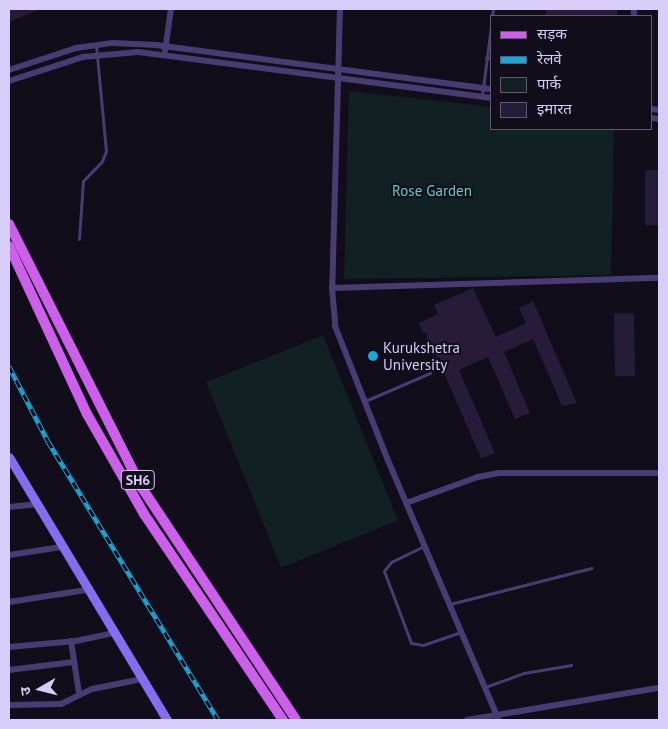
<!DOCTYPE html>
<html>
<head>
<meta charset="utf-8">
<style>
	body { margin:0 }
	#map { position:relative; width:668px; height:729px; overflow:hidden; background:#110d1a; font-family:"PT Sans","Noto Sans Devanagari",sans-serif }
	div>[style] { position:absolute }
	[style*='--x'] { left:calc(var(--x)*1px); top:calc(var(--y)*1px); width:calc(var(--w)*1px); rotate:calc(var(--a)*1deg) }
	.green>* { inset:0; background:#112123; transform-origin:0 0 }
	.building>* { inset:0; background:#261b38; transform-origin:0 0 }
	.lane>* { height:3px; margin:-1.5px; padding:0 1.5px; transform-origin:1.5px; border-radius:1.5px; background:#483d73 }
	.street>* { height:6px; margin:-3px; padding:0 3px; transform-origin:3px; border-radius:3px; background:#483d73 }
	.secondary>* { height:9px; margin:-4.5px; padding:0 4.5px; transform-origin:4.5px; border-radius:4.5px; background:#856eed }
	.primary>* { height:10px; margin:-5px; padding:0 5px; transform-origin:5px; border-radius:5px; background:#cd60eb }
	.rail>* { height:4.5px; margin-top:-2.25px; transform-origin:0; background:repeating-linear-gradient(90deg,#110d1a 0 8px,#1aa6d6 0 16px); box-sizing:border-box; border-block:1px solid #1aa6d6 }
	.dots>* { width:14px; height:14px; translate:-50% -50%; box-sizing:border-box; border:2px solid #110d1a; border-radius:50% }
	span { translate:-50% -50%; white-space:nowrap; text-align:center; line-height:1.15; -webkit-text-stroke:4px #110d1a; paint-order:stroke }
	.shield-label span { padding:1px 4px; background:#110d1a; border:1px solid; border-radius:4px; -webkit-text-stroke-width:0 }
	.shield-label { font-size:14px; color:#d8ccf9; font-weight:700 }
	.park-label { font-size:15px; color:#62cec4 }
	.poi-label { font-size:15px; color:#d8ccf9 }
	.left { translate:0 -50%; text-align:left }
	.frame { position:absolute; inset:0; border:10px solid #d8ccf9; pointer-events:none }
	.legend { position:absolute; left:490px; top:15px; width:162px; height:115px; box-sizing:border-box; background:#110d1a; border:1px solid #615973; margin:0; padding:6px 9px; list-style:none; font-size:15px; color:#d8ccf9 }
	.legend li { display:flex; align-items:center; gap:10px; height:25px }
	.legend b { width:25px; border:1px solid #615973 }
	.north { position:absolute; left:15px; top:664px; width:50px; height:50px; -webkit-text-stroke:4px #110d1a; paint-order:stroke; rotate:262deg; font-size:14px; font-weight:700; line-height:20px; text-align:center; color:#d8ccf9 }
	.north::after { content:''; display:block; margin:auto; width:18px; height:22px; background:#d8ccf9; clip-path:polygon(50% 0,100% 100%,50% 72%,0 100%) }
</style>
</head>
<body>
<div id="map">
	<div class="green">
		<div style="clip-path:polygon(349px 91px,492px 107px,492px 129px,614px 129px,611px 275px,344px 279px)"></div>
		<div style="left:323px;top:335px;width:200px;height:126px;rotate:68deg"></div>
	</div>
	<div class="building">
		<div style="clip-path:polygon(9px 9px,40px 9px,9px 22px)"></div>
		<div style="left:546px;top:9px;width:71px;height:7px"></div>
		<div style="left:645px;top:170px;width:14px;height:55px"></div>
		<div style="clip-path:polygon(473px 288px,496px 337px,526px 323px,519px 308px,533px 301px,577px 403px,562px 406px,533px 339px,504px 352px,530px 413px,515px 419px,488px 357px,459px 370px,495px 453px,481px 458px,437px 357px,429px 350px,426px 332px,423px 333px,419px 323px,438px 314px,434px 305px)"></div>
		<div style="left:634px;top:313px;width:63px;height:20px;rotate:89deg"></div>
	</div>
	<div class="lane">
		<div style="--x:492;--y:16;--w:7;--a:-82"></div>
		<div style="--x:486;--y:58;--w:6;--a:0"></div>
		<div style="--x:482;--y:96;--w:79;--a:-82.7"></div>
		<div style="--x:79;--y:239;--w:58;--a:-86.1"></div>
		<div style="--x:83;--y:181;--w:28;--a:-46"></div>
		<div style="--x:102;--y:161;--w:11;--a:-68"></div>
		<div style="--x:106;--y:151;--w:105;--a:-95.4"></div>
		<div style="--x:365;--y:401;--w:71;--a:-23.3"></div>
		<div style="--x:424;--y:546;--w:37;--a:154"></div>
		<div style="--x:391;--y:562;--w:11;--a:128"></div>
		<div style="--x:384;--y:571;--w:77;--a:69.4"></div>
		<div style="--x:411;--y:643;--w:12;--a:9"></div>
		<div style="--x:423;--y:645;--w:40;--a:-18.9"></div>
		<div style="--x:450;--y:604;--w:146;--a:-14.3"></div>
		<div style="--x:485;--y:687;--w:41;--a:-19.7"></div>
		<div style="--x:524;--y:673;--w:48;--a:-9.7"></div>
	</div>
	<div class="street">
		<div style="--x:340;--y:9;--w:279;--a:91.6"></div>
		<div style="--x:332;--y:288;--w:38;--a:85"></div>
		<div style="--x:335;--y:326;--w:142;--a:68.5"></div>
		<div style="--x:387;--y:458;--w:285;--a:66.9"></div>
		<div style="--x:634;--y:9;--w:7;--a:90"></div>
		<div style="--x:165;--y:51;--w:42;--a:-81.9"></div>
		<div style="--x:9;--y:70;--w:71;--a:-18.2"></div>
		<div style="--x:76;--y:48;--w:37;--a:-8"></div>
		<div style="--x:113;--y:43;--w:43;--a:2.7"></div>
		<div style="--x:156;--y:45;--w:339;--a:7.5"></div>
		<div style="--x:9;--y:81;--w:78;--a:-18"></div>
		<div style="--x:83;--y:57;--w:55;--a:-5.2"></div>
		<div style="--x:138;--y:52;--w:357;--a:7.4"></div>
		<div style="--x:652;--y:109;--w:7;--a:8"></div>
		<div style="--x:652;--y:118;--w:7;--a:8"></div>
		<div style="--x:332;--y:288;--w:327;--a:-1.8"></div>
		<div style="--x:406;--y:503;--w:77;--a:-19.9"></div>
		<div style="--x:478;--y:477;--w:20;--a:-11"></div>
		<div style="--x:498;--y:473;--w:161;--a:0"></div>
		<div style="--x:9;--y:507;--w:27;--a:-6"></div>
		<div style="--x:9;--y:555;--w:53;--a:-8.7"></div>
		<div style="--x:9;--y:602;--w:78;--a:-8.9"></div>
		<div style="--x:71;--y:641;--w:53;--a:81.3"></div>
		<div style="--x:9;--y:647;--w:67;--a:-5.1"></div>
		<div style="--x:76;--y:641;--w:38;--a:-12"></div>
		<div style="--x:9;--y:670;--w:65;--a:-7"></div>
		<div style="--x:9;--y:705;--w:52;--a:-1.1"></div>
		<div style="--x:61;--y:704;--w:34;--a:-26"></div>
		<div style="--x:92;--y:689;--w:51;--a:-11.3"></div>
		<div style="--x:467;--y:720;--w:195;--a:-9.5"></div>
	</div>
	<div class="secondary">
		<div style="--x:9;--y:457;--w:307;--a:59"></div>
	</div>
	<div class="primary">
		<div style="--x:9;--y:224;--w:296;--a:63.3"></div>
		<div style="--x:142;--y:488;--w:278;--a:56.4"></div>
		<div style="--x:9;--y:246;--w:185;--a:65.1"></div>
		<div style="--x:87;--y:414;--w:115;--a:60.3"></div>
		<div style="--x:144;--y:514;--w:249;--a:56"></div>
	</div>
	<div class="rail">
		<div style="--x:9;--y:366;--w:85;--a:62.5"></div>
		<div style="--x:48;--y:441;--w:327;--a:58.6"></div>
	</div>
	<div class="dots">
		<div style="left:373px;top:356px;background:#1aa6d6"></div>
	</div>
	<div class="shield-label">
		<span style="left:138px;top:480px">SH6</span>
	</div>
	<div class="park-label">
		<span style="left:432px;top:191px">Rose Garden</span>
	</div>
	<div class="poi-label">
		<span class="left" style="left:383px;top:356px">Kurukshetra<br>University</span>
	</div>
	<div class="frame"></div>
	<ul class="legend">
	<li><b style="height:6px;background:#cd60eb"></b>सड़क</li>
	<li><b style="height:6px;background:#1aa6d6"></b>रेलवे</li>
	<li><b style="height:14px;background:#112123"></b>पार्क</li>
	<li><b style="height:14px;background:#261b38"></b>इमारत</li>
	</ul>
	<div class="north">उ</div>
</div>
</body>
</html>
